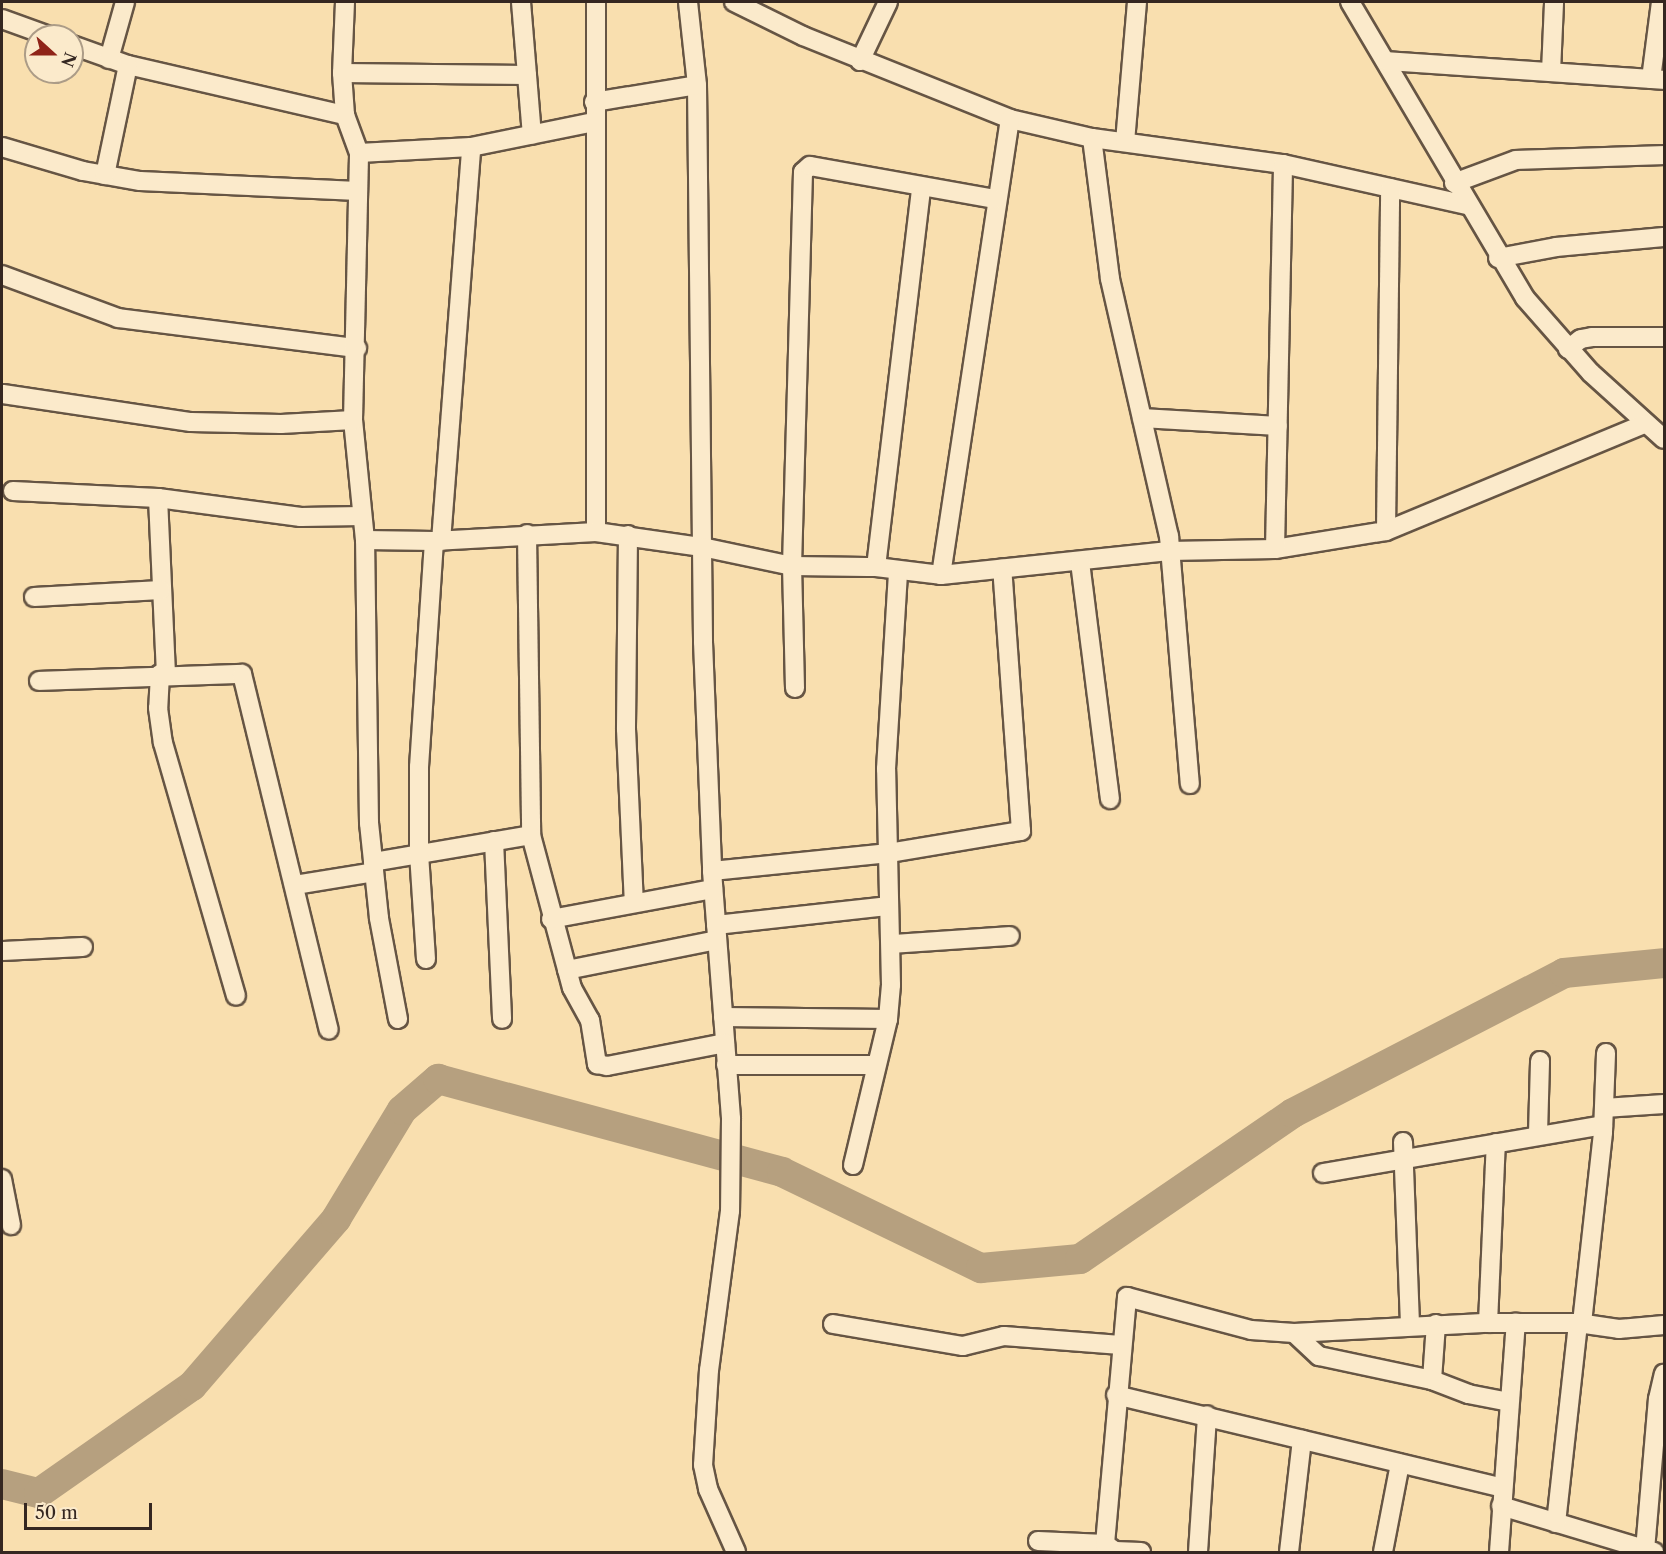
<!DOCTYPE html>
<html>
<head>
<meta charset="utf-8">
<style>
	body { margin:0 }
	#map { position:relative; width:1666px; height:1554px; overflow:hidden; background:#f9dfaf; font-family:"Libre Caslon Text",serif }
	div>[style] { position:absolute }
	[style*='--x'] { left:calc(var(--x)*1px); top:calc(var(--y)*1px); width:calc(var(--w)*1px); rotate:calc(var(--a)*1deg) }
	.river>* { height:30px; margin:-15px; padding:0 15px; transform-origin:15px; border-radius:15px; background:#b6a07f }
	.roads { filter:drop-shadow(2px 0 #654) drop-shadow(-2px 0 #654) drop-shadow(0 2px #654) drop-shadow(0 -2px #654) }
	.minor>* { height:18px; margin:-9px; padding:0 9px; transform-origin:9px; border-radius:9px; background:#fbeacb }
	span { translate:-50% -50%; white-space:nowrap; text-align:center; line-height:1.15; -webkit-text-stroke:6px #fbeacb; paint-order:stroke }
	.frame { position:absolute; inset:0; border:3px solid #352721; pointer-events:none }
	.north { position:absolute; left:24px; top:24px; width:60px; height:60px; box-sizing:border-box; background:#fbeacb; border:2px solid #ac9c87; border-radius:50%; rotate:111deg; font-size:16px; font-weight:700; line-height:24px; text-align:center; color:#352721 }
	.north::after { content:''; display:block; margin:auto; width:21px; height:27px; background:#8f2418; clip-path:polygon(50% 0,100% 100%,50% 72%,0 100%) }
	.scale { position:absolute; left:24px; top:1503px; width:128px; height:27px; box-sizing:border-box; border:3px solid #352721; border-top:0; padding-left:8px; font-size:18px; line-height:21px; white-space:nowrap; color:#352721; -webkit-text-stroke:4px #fbeacb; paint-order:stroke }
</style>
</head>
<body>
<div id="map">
	<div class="river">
		<div style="--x:2;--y:1484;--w:38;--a:14"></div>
		<div style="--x:39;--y:1493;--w:187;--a:-35"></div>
		<div style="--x:192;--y:1386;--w:221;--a:-49.2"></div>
		<div style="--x:336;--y:1219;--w:127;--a:-58.8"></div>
		<div style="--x:402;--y:1110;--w:48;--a:-40.7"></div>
		<div style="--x:438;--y:1079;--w:356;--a:15.1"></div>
		<div style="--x:782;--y:1172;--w:221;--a:25.8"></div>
		<div style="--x:981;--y:1268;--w:99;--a:-5.2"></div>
		<div style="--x:1080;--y:1259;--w:258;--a:-34.4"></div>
		<div style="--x:1293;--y:1113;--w:305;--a:-27.3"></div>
		<div style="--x:1564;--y:973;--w:100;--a:-5.7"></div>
	</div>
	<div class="roads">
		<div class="minor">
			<div style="--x:345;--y:2;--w:71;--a:92.4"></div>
			<div style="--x:342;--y:73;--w:42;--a:85.9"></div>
			<div style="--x:345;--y:115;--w:40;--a:69.8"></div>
			<div style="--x:521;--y:2;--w:133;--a:85.3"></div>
			<div style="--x:688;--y:2;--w:83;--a:83.8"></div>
			<div style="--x:697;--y:85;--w:557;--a:89.38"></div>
			<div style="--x:703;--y:642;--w:229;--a:87.7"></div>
			<div style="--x:712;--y:871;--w:249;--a:85.6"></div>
			<div style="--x:731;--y:1119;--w:92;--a:90.6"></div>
			<div style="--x:730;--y:1211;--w:160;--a:97.5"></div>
			<div style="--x:709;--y:1370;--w:95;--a:93.6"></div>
			<div style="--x:703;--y:1465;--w:25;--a:78"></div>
			<div style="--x:708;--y:1489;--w:69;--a:66"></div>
			<div style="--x:734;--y:2;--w:77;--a:26.2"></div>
			<div style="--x:803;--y:36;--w:223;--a:21.8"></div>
			<div style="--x:1010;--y:119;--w:84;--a:13"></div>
			<div style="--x:1092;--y:138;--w:193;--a:7.8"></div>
			<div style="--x:1283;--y:164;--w:188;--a:12.6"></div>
			<div style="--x:1350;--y:2;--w:344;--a:59.4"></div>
			<div style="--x:1525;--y:298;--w:100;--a:48.7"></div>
			<div style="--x:1591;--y:373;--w:98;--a:42.1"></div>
			<div style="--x:2;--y:19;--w:50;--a:19.9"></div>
			<div style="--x:72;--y:45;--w:59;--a:19.7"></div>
			<div style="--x:128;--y:65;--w:223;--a:13"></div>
			<div style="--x:109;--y:59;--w:59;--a:-74.3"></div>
			<div style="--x:860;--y:61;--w:65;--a:-64.6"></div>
			<div style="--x:1386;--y:61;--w:279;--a:3.9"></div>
			<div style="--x:1551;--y:72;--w:70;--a:-87.5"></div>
			<div style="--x:342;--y:73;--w:185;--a:0.6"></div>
			<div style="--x:1651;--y:79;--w:78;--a:-82.6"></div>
			<div style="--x:594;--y:102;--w:104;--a:-9.4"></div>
			<div style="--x:1092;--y:138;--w:142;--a:82.7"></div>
			<div style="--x:1110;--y:279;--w:264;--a:77.1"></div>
			<div style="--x:1169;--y:536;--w:249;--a:85.2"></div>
			<div style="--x:1125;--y:142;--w:141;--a:-85.1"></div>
			<div style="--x:2;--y:147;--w:84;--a:16.5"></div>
			<div style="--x:83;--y:171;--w:58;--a:10"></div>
			<div style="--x:140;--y:181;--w:218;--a:2.6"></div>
			<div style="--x:105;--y:175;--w:112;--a:-78.2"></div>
			<div style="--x:1454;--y:183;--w:66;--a:-20.4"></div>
			<div style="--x:1516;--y:160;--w:148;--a:-1.9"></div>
			<div style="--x:1498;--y:258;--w:59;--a:-10.7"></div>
			<div style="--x:1556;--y:247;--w:108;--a:-5.3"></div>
			<div style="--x:2;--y:275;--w:124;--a:20.3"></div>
			<div style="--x:118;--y:318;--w:241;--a:7.2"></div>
			<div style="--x:1568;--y:349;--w:16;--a:-38"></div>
			<div style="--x:1581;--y:339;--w:11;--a:-10"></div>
			<div style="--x:1592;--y:337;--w:72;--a:0"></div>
			<div style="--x:3;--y:394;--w:190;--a:8.5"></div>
			<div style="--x:191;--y:422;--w:90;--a:1.3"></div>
			<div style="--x:281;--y:424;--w:72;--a:-3.2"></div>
			<div style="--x:1142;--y:418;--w:136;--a:3.4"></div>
			<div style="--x:13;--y:491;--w:145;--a:2.8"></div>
			<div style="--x:158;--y:498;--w:144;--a:7.6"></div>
			<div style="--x:301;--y:517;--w:61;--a:-0.9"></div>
			<div style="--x:158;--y:498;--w:176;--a:87.4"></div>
			<div style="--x:1386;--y:531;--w:343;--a:-89.3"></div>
			<div style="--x:596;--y:532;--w:530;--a:-90"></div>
			<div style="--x:527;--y:534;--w:301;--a:89.2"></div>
			<div style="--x:531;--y:835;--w:158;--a:75"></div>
			<div style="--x:572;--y:988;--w:37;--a:61"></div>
			<div style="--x:590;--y:1020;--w:45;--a:81"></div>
			<div style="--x:597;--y:1064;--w:10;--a:11"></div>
			<div style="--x:607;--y:1066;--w:120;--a:-11"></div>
			<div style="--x:628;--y:535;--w:194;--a:90.6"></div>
			<div style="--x:626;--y:729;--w:173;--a:87.4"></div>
			<div style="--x:365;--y:540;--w:69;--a:0.8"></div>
			<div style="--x:434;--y:541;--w:162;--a:-3.2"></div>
			<div style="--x:596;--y:532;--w:107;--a:8.1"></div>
			<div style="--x:702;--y:547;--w:92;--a:11.9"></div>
			<div style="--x:792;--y:566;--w:84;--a:0.7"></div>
			<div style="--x:876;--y:567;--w:65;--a:7"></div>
			<div style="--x:941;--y:575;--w:229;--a:-6"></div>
			<div style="--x:1169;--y:551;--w:106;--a:-1.1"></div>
			<div style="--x:1275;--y:549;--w:112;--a:-9.2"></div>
			<div style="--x:1386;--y:531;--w:279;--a:-22.5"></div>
			<div style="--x:441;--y:541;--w:395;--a:-85.6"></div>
			<div style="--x:1275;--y:549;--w:385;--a:-88.8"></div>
			<div style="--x:1080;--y:562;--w:239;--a:82.8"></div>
			<div style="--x:876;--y:567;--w:383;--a:-83.2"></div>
			<div style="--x:941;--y:575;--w:461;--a:-81.4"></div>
			<div style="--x:34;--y:597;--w:127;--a:-3.2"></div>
			<div style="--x:160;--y:674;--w:34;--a:93"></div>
			<div style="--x:158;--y:708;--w:35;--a:82"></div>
			<div style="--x:163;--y:743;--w:263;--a:73.9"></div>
			<div style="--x:39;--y:681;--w:203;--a:-2"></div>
			<div style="--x:242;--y:674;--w:366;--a:76.3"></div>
			<div style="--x:795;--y:688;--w:122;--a:-91.4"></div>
			<div style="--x:792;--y:566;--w:394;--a:-88.4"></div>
			<div style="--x:803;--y:172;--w:9;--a:-41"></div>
			<div style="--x:810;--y:166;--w:188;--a:10.1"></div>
			<div style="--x:494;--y:841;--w:178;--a:87.4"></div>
			<div style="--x:373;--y:862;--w:160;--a:-9.7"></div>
			<div style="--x:712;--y:871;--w:178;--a:-5.8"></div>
			<div style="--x:889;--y:853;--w:134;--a:-9.5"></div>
			<div style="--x:1021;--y:831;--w:263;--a:-94.1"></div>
			<div style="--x:295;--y:885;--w:80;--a:-9.3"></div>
			<div style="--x:551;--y:919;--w:165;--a:-10.5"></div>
			<div style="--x:716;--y:925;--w:172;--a:-6.3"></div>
			<div style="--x:892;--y:944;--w:118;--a:-3.9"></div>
			<div style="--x:2;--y:951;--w:81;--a:-2.8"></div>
			<div style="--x:426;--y:959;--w:106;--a:-93.8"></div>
			<div style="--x:419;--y:853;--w:86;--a:-90"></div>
			<div style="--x:419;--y:767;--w:226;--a:-86.2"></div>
			<div style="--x:567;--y:970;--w:153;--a:-11.3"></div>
			<div style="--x:723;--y:1017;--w:165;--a:0.7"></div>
			<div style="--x:398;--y:1019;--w:103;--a:-100.7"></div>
			<div style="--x:379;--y:918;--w:96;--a:-96"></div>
			<div style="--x:369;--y:823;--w:283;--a:-90.8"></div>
			<div style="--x:365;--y:540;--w:121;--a:-95.7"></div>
			<div style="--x:353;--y:420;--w:267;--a:-88.7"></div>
			<div style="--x:359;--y:153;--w:112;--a:-3.1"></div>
			<div style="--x:471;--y:147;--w:126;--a:-11.5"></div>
			<div style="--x:726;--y:1065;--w:148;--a:0"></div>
			<div style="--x:1604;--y:1108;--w:60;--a:-3.8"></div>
			<div style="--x:1538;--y:1134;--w:73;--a:-88.4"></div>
			<div style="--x:1403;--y:1142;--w:184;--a:87.8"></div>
			<div style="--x:853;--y:1165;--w:150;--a:-76.5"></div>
			<div style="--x:888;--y:1019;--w:34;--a:-85"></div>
			<div style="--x:891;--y:985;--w:216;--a:-91.3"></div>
			<div style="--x:886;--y:769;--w:198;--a:-86.5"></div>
			<div style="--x:1323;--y:1173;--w:284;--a:-9.7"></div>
			<div style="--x:2;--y:1179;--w:47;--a:78.9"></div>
			<div style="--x:1488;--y:1323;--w:180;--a:-87.5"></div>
			<div style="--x:1582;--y:1323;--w:192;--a:-83.7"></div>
			<div style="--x:1603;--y:1132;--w:79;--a:-87.8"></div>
			<div style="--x:833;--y:1324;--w:132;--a:9.6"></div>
			<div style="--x:963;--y:1346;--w:42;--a:-13.7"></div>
			<div style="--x:1004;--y:1336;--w:117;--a:4.4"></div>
			<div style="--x:1436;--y:1324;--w:56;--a:94.1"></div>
			<div style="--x:1432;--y:1380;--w:39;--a:21"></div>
			<div style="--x:1468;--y:1394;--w:42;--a:11"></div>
			<div style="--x:1294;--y:1333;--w:34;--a:43"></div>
			<div style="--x:1319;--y:1356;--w:116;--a:12"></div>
			<div style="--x:1116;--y:1395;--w:397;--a:13.5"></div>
			<div style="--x:1501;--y:1506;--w:160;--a:16.7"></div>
			<div style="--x:1556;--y:1523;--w:201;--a:-83.7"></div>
			<div style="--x:1038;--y:1541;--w:67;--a:2.6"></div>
			<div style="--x:1645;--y:1550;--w:152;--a:-85.1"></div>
			<div style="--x:1658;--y:1399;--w:26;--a:-77"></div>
			<div style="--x:1141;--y:1552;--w:26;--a:-178"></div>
			<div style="--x:1115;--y:1551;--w:12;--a:-145"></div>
			<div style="--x:1105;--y:1544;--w:248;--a:-84.9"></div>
			<div style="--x:1127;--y:1297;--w:128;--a:14.9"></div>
			<div style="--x:1251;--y:1330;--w:43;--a:4"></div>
			<div style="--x:1294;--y:1333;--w:194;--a:-3"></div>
			<div style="--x:1488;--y:1323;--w:90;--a:0"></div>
			<div style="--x:1578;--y:1323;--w:41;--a:8.3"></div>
			<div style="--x:1619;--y:1329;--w:45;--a:-5.1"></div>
			<div style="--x:1198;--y:1552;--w:137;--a:-86.2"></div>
			<div style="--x:1289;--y:1552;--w:113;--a:-83.4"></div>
			<div style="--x:1383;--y:1552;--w:90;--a:-79.1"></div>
			<div style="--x:1499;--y:1552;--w:230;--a:-85.8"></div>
		</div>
	</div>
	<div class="frame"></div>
	<div class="north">N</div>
	<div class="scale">50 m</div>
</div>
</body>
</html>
